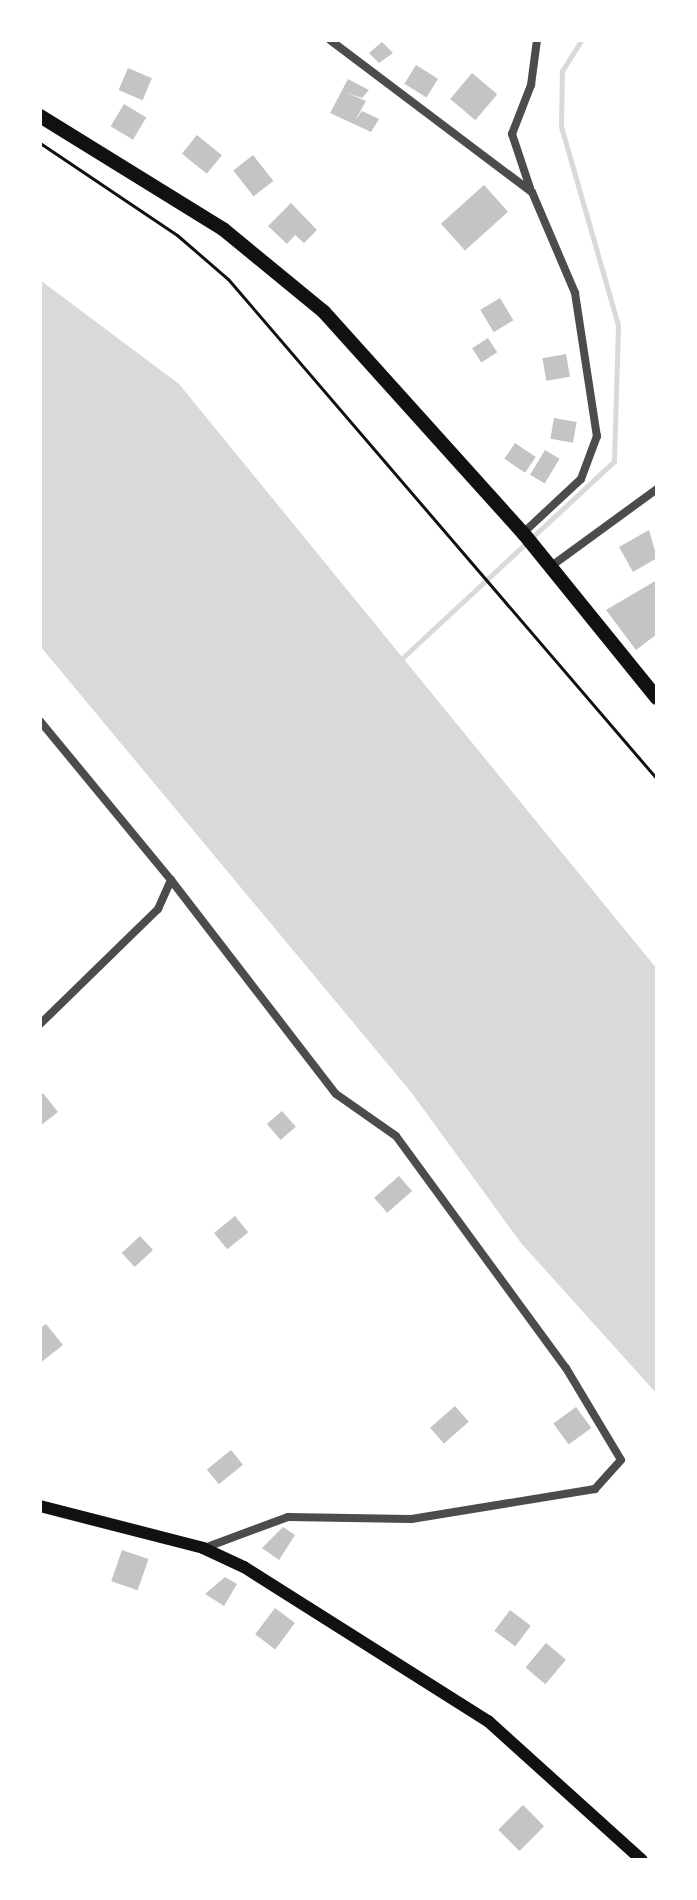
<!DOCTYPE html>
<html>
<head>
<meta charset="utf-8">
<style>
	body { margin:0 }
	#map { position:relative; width:697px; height:1900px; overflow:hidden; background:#fff; font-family:"Noto Sans",sans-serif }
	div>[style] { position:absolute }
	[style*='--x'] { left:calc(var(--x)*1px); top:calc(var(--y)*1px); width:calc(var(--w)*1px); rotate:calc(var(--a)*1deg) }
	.water>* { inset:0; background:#d9d9d9 }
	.stream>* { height:5px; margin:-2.5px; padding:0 2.5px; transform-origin:2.5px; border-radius:2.5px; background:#d9d9d9 }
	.building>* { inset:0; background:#c4c4c4; transform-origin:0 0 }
	.path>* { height:3px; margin:-1.5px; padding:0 1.5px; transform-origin:1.5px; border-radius:1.5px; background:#111 }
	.minor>* { height:8px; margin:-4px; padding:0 4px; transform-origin:4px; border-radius:4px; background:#4c4c4c }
	.secondary>* { height:12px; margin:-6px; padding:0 6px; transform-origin:6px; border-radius:6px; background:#111 }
	.primary>* { height:14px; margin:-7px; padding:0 7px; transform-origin:7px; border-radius:7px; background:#111 }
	span { translate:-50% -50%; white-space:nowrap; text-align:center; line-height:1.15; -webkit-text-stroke:8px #fff; paint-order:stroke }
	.frame { position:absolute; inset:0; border:42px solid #fff; pointer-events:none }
</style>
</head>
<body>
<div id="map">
	<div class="water">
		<div style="clip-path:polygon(40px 280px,179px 384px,657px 969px,657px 1394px,521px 1243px,411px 1092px,40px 646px)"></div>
	</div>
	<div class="stream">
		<div style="--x:398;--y:662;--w:295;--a:-42.9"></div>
		<div style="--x:614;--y:461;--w:136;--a:-88.3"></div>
		<div style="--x:618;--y:325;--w:207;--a:-106"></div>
		<div style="--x:561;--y:126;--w:55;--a:-89"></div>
		<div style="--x:562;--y:71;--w:36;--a:-58"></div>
	</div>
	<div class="building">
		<div style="clip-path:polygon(382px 42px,393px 53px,379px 63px,369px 53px)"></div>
		<div style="left:416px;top:65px;width:26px;height:22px;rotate:32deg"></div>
		<div style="left:128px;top:68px;width:26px;height:24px;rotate:23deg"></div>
		<div style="left:472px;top:73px;width:33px;height:34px;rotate:40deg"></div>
		<div style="clip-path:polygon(348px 79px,369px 90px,362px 98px,345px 92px,366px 101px,355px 121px,362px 111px,379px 119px,371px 132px,330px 113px)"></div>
		<div style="left:124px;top:104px;width:26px;height:26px;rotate:31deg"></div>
		<div style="left:197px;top:135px;width:32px;height:24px;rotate:39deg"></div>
		<div style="left:253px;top:155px;width:33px;height:25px;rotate:52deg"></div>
		<div style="left:484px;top:185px;width:36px;height:58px;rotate:48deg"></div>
		<div style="clip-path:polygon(291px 203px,317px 230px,304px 243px,295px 235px,287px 244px,268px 226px)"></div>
		<div style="left:500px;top:298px;width:26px;height:23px;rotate:59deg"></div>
		<div style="left:488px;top:338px;width:17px;height:19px;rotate:57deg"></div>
		<div style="left:566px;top:354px;width:23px;height:24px;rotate:80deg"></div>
		<div style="left:554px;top:418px;width:23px;height:21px;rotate:10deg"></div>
		<div style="left:515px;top:443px;width:25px;height:19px;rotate:34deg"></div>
		<div style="left:545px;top:450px;width:17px;height:29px;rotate:31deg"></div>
		<div style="clip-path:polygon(649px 530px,657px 558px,633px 572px,619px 547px)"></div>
		<div style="clip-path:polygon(657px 580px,657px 634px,636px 650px,606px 610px)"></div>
		<div style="clip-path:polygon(43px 1093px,58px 1112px,40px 1126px,40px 1095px)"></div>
		<div style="left:282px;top:1111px;width:21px;height:20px;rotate:49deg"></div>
		<div style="left:399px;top:1176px;width:20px;height:33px;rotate:49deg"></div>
		<div style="left:235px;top:1216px;width:21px;height:27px;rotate:51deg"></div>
		<div style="left:140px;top:1236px;width:19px;height:25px;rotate:47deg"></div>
		<div style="clip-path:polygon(46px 1324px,63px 1345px,40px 1363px,40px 1328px)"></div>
		<div style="left:455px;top:1406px;width:21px;height:33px;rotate:49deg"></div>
		<div style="left:576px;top:1407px;width:26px;height:28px;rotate:54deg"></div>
		<div style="left:231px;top:1450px;width:19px;height:31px;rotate:51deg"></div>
		<div style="clip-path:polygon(283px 1527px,295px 1535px,279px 1560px,262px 1548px)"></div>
		<div style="left:122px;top:1550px;width:28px;height:33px;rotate:19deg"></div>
		<div style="clip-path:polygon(225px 1577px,237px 1584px,224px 1606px,205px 1594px)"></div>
		<div style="left:275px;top:1608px;width:25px;height:33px;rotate:37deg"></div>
		<div style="left:510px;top:1610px;width:26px;height:26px;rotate:37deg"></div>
		<div style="left:546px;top:1643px;width:26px;height:32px;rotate:40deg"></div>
		<div style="left:523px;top:1805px;width:30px;height:35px;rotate:45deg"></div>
	</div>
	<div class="path">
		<div style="--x:40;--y:143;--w:165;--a:33.9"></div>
		<div style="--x:177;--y:235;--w:67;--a:40.8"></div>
		<div style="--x:228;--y:279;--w:659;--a:49.37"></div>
	</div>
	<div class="minor">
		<div style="--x:330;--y:40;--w:253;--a:37"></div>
		<div style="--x:532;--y:192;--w:110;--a:66.9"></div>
		<div style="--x:575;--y:293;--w:145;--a:81.3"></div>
		<div style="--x:597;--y:436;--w:46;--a:110.4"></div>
		<div style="--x:581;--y:479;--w:79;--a:137"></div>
		<div style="--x:530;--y:188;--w:57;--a:-108.4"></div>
		<div style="--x:512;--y:134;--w:53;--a:-68.8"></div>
		<div style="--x:531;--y:85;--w:45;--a:-82.4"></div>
		<div style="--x:550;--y:567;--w:132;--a:-36.1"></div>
		<div style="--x:40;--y:721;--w:206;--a:50.5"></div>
		<div style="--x:171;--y:880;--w:32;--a:114"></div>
		<div style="--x:158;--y:909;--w:165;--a:135.7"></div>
		<div style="--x:171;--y:880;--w:270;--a:52.4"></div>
		<div style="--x:336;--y:1094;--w:73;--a:35"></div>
		<div style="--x:396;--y:1136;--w:288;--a:53.8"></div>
		<div style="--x:566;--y:1368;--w:107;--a:59.1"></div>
		<div style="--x:621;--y:1460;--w:39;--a:132"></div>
		<div style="--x:595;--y:1489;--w:186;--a:170.7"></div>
		<div style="--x:411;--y:1519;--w:123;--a:-179.1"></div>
		<div style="--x:288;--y:1517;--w:90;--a:159.7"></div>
	</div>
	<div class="secondary">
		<div style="--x:40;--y:1506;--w:168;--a:14.4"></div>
		<div style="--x:203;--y:1548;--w:45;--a:24.9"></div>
		<div style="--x:244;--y:1567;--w:289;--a:32.3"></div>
		<div style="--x:488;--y:1721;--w:207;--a:42.1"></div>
	</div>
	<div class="primary">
		<div style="--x:40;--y:116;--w:215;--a:31.7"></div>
		<div style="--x:223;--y:229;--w:131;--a:39.4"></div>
		<div style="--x:324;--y:312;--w:299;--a:48"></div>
		<div style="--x:524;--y:534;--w:211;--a:51"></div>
	</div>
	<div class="frame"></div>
</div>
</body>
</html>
